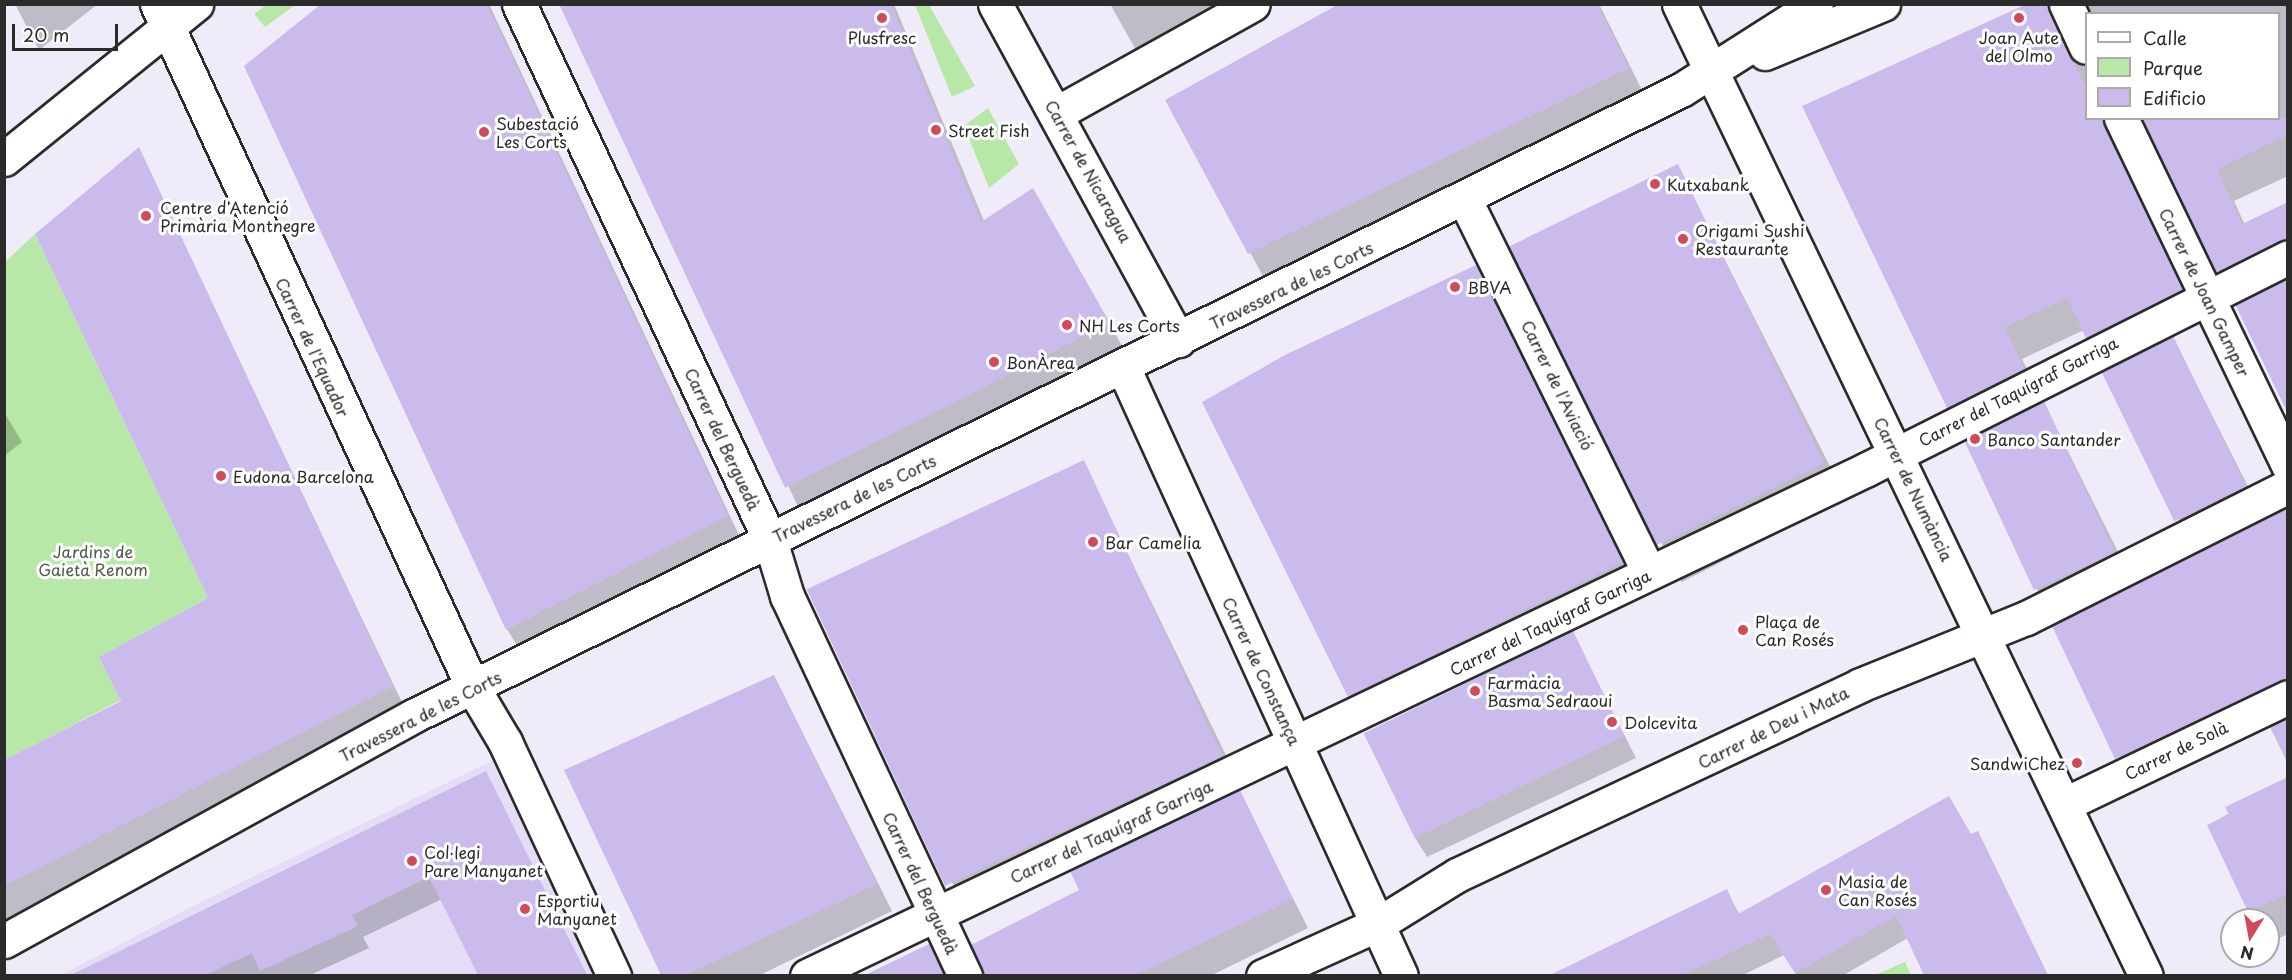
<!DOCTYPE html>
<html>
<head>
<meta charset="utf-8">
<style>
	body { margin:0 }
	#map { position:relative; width:2292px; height:980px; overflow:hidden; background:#efebf9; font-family:"Playpen Sans",sans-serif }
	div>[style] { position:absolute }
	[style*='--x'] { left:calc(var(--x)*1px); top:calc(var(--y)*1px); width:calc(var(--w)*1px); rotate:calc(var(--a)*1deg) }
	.built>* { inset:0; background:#e4ddf5 }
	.green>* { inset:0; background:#b8e8a8 }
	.shadow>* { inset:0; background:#0003; transform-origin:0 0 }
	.building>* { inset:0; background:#cbbbec; transform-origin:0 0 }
	.roads { filter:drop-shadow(2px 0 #2b2b2b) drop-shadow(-2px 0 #2b2b2b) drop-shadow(0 2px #2b2b2b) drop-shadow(0 -2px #2b2b2b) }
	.street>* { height:33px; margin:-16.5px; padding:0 16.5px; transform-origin:16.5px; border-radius:16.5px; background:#fff }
	.secondary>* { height:33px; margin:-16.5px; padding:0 16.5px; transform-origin:16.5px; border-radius:16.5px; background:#fff }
	.primary>* { height:33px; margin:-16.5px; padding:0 16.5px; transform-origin:16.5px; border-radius:16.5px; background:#fff }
	.dots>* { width:16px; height:16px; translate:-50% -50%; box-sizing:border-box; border:3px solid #fff; border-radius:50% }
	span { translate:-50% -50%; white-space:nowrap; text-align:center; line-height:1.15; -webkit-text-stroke:6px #fff; paint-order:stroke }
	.poi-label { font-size:16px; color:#2b2b2b }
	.left { translate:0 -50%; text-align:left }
	.right { translate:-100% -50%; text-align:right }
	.street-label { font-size:16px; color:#2b2b2b }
	.park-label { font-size:16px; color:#4e5a4a }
	.frame { position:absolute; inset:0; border:6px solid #2b2b2b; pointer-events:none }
	.legend { position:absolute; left:2085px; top:12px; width:195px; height:108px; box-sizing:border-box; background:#fff; border:2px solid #aaa; margin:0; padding:8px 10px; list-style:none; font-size:18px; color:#2b2b2b }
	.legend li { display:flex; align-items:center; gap:12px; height:30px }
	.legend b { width:30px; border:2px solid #aaa }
	.north { position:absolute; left:2220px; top:908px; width:60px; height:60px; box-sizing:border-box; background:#fff; border:2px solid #aaa; border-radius:50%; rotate:191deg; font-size:16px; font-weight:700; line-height:24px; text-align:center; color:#2b2b2b }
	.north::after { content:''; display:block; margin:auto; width:21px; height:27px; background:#d1495b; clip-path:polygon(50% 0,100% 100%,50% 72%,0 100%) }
	.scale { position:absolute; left:12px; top:24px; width:106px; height:27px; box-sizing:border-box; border:3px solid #2b2b2b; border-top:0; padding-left:8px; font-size:18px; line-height:21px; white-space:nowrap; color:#2b2b2b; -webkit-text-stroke:4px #fff; paint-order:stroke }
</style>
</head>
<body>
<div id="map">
	<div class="built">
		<div style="clip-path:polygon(492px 761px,595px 975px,59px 976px,201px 902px)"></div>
	</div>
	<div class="green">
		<div style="clip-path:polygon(266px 5px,266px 4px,295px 5px,265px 27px,254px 14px)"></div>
		<div style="clip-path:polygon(915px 5px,929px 5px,975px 86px,952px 97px)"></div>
		<div style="clip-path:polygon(988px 108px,1019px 164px,989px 188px,964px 126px)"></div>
		<div style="clip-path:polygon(35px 234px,208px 598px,99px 657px,121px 700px,5px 760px,5px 262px)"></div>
		<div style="clip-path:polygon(1905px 962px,1911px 975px,1875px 975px)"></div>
	</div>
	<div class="shadow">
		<div style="clip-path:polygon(15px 4px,98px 4px,39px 50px)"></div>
		<div style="clip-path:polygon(324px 4px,489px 4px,746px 550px,527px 662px,507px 629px)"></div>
		<div style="clip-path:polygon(560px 4px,894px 4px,984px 221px,1033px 190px,1125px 351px,802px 515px)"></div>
		<div style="clip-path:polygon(1110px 4px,1266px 4px,1145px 66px)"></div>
		<div style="clip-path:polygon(1346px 4px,1599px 4px,1649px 104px,1270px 289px,1167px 100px)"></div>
		<div style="clip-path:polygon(evenodd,2030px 4px,2055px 4px,2068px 27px,2066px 45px,2075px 64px,2086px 65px,2086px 118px,2278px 118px,2278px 14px,2086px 14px,2081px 4px,2288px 4px,2288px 176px,2234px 201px,2245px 225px,2288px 204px,2288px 410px,2151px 134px,2132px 132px,2123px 140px,2122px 159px,2200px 321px,2172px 336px,2265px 520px,2288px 509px,2288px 761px,2270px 725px,2135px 790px,1948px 407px,2030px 4px,2084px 330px,2197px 555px,2135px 586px,2022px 359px,2084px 330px)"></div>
		<div style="clip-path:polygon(138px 149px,408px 715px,4px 923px,4px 762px,123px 702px,210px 598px)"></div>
		<div style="left:1677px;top:166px;width:373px;height:185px;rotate:63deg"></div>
		<div style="clip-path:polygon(1476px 267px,1641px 597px,1571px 630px,1636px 758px,1427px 857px,1414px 836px,1537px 649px,1367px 726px,1347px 692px)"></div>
		<div style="clip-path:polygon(4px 412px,22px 442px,4px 456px)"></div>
		<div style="left:1083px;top:462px;width:354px;height:302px;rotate:64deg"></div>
		<div style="clip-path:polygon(774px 676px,892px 911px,758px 976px,663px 976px,566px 770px)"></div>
		<div style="clip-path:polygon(485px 772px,587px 976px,480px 976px,442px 899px,363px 937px,369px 948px,308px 976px,74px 976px)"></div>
		<div style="clip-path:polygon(2288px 779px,2288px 934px,2268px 943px,2268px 920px,2254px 920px,2209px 825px)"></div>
		<div style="clip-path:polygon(1239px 792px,1308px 928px,1210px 976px,985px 976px,973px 946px,1081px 890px)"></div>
		<div style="clip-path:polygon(1977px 833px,2048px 976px,1925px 976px,1908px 938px,1842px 976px,1797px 976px,1784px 955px,1741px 976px,1553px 976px,1726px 891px,1740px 915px)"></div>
		<div style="clip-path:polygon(928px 945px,946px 976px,864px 976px)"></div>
	</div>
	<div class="building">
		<div style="clip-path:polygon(321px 4px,487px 4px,728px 516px,506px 630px,244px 66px)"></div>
		<div style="clip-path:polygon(559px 4px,891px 4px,981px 222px,1033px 188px,1110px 323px,785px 488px)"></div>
		<div style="clip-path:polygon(1339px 4px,1597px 4px,1629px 68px,1248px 254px,1165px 100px)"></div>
		<div style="clip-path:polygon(2027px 4px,2046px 4px,2086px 88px,2086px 118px,2103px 118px,2183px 289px,2086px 338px,2067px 298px,2005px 327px,2024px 369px,1947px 408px,1802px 106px)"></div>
		<div style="clip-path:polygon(2142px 118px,2288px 118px,2288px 135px,2217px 169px,2242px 224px,2288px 202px,2288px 239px,2216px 272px)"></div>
		<div style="clip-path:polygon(139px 147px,393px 686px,4px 886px,4px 760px,121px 701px,99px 657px,208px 598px,35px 234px)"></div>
		<div style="left:1678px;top:164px;width:333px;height:188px;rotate:64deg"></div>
		<div style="clip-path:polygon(1476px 265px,1623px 562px,1348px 697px,1202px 402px,1287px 354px)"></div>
		<div style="clip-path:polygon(2288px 278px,2288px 414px,2235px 304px)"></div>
		<div style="left:2173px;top:336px;width:167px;height:80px;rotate:64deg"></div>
		<div style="left:2044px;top:401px;width:167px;height:89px;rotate:65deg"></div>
		<div style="left:1084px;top:460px;width:327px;height:306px;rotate:65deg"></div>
		<div style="clip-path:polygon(2288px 507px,2288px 679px,2115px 759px,2052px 626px)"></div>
		<div style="left:1573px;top:631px;width:117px;height:233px;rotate:64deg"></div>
		<div style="clip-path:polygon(774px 675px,877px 884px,686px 975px,661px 975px,564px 770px)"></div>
		<div style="clip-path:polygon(2288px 718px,2288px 764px,2270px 727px)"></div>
		<div style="clip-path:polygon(486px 771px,587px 975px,478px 975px,429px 877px,352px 915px,358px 926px,260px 971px,252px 953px,206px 975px,71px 975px)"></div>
		<div style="clip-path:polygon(2288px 777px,2288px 894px,2248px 912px,2207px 825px,2229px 815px,2225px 807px)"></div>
		<div style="clip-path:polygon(1240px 790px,1293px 899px,1136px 975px,983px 975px,971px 945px,1079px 890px,1070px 871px)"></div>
		<div style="clip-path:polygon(1949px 796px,1971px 834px,1978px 831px,2048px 975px,1924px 975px,1896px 916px,1795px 973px,1770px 934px,1683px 975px,1550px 975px,1727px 889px,1738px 914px)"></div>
		<div style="clip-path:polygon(929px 944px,944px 975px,865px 975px)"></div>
	</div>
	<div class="roads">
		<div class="street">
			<div style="--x:519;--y:4;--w:592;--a:64.91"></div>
			<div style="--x:770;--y:540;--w:59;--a:73.1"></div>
			<div style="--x:787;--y:596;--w:420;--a:64.9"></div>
			<div style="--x:995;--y:4;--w:383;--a:61.4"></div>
			<div style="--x:2066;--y:4;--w:47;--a:65.1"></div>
			<div style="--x:1057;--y:113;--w:224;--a:-29.1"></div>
			<div style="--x:2121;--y:118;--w:385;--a:64.3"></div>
			<div style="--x:4;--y:159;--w:247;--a:-38.9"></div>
			<div style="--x:1464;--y:198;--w:418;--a:63.7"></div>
			<div style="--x:1123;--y:367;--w:669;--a:65.46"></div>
			<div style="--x:473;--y:688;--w:63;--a:59.3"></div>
			<div style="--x:505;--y:742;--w:258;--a:65"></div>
			<div style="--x:2065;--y:804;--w:247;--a:-25.6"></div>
			<div style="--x:807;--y:976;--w:1175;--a:-25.56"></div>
			<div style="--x:1867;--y:469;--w:471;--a:-26.7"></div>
			<div style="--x:1263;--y:976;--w:126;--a:-24.3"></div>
			<div style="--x:1378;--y:924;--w:93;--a:-31.8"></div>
			<div style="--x:1457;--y:875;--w:446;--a:-25.2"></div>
			<div style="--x:1860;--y:685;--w:179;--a:-22"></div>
			<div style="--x:2026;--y:618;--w:293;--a:-26.7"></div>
		</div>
		<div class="secondary">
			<div style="--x:157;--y:4;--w:753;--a:65.2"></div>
			<div style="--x:1765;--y:53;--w:128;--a:-22.6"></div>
			<div style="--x:4;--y:941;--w:467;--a:-28.8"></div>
			<div style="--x:413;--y:716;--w:1414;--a:-26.28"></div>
			<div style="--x:1681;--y:90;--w:160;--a:-32.5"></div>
		</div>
		<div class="primary">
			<div style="--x:1679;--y:4;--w:1078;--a:64.34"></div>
		</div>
	</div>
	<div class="dots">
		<div style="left:882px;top:18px;background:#d1495b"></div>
		<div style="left:2019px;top:18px;background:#d1495b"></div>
		<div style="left:936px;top:130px;background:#d1495b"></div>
		<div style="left:484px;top:132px;background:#d1495b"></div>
		<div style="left:1655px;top:184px;background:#d1495b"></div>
		<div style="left:146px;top:216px;background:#d1495b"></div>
		<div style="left:1683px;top:239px;background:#d1495b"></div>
		<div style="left:1455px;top:287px;background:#d1495b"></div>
		<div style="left:1067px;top:325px;background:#d1495b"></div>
		<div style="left:994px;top:362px;background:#d1495b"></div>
		<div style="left:1975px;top:439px;background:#d1495b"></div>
		<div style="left:221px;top:476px;background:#d1495b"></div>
		<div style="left:1093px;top:542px;background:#d1495b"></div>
		<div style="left:1743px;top:630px;background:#d1495b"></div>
		<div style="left:1475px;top:691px;background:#d1495b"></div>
		<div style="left:1612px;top:722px;background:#d1495b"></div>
		<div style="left:2077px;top:763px;background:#d1495b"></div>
		<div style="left:412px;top:861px;background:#d1495b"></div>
		<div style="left:1826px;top:890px;background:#d1495b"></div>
		<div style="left:525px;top:909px;background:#d1495b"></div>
	</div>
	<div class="poi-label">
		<span style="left:882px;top:37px">Plusfresc</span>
		<span style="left:2019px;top:46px">Joan Aute<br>del Olmo</span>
		<span class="left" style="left:496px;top:132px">Subestació<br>Les Corts</span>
		<span class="left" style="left:948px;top:130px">Street Fish</span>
		<span class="left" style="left:1667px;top:184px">Kutxabank</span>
		<span class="left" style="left:160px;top:216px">Centre d'Atenció<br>Primària Montnegre</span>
		<span class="left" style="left:1695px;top:239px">Origami Sushi<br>Restaurante</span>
		<span class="left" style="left:1467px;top:287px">BBVA</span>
		<span class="left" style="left:1079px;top:325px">NH Les Corts</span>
		<span class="left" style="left:1006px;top:362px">BonÀrea</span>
		<span class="left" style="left:1987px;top:439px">Banco Santander</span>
		<span class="left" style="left:233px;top:476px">Eudona Barcelona</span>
		<span class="left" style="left:1105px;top:542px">Bar Camelia</span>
		<span class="left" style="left:1755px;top:630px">Plaça de<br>Can Rosés</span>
		<span class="left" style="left:1487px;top:691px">Farmàcia<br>Basma Sedraoui</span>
		<span class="left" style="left:1624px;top:722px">Dolcevita</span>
		<span class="right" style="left:2065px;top:763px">SandwiChez</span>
		<span class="left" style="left:424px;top:861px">Col·legi<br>Pare Manyanet</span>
		<span class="left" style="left:1838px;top:890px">Masia de<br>Can Rosés</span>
		<span class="left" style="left:537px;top:909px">Esportiu<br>Manyanet</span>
	</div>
	<div class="street-label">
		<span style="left:1089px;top:171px;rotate:61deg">Carrer de Nicaragua</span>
		<span style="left:1291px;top:285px;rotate:-26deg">Travessera de les Corts</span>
		<span style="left:2205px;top:292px;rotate:64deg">Carrer de Joan Gamper</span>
		<span style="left:313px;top:347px;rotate:65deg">Carrer de l'Equador</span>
		<span style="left:1558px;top:385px;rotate:64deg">Carrer de l'Aviació</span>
		<span style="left:2018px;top:391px;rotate:-27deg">Carrer del Taquígraf Garriga</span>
		<span style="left:723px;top:439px;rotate:65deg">Carrer del Berguedà</span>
		<span style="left:1914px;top:489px;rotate:64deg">Carrer de Numància</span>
		<span style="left:854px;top:498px;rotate:-26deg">Travessera de les Corts</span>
		<span style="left:1550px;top:622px;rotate:-26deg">Carrer del Taquígraf Garriga</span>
		<span style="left:1262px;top:671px;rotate:65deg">Carrer de Constança</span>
		<span style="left:420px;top:716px;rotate:-27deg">Travessera de les Corts</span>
		<span style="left:1773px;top:727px;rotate:-26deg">Carrer de Deu i Mata</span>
		<span style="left:2176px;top:750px;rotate:-26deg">Carrer de Solà</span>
		<span style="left:1111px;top:831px;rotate:-25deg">Carrer del Taquígraf Garriga</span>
		<span style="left:921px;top:883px;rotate:65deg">Carrer del Berguedà</span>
	</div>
	<div class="park-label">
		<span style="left:93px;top:560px">Jardins de<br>Gaietà Renom</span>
	</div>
	<div class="frame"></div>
	<ul class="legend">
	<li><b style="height:8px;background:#fff"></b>Calle</li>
	<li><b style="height:16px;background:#b8e8a8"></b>Parque</li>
	<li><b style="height:16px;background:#cbbbec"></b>Edificio</li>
	</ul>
	<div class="north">N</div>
	<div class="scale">20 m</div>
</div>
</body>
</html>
